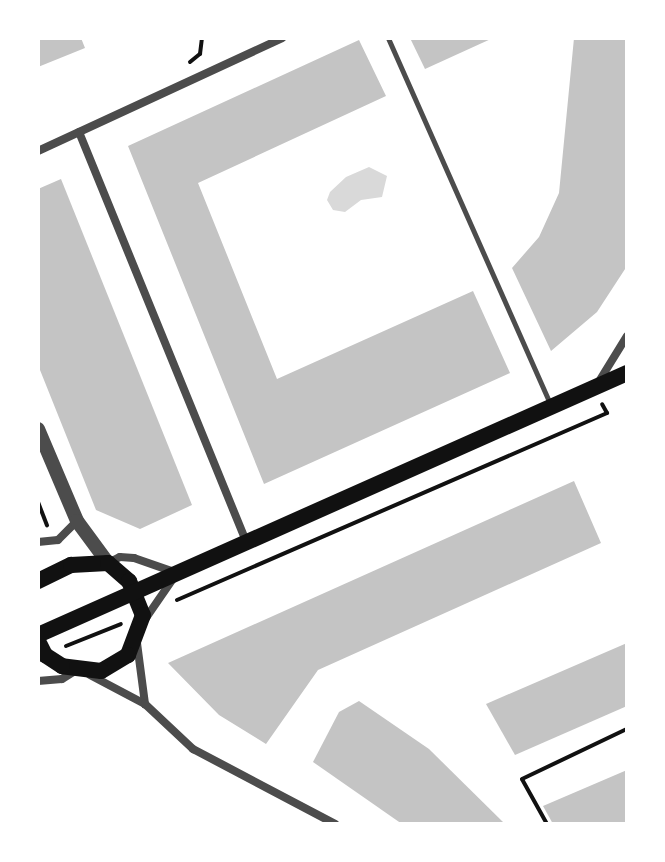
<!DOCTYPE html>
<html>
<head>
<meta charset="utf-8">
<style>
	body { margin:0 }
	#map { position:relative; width:665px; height:862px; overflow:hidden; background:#fff; font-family:Arial,sans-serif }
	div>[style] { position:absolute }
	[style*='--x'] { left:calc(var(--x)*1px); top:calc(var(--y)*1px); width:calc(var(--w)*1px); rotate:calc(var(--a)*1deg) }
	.water>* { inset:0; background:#d9d9d9 }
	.building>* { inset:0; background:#c4c4c4 }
	.path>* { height:4px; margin:-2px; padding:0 2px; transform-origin:2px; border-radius:2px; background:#111 }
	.service>* { height:5px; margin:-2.5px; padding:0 2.5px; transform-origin:2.5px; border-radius:2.5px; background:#4c4c4c }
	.minor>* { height:8px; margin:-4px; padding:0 4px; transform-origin:4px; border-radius:4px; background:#4c4c4c }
	.tertiary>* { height:14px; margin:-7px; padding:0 7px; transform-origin:7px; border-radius:7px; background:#4c4c4c }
	.secondary>* { height:16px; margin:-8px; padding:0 8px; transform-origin:8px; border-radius:8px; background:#111 }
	span { translate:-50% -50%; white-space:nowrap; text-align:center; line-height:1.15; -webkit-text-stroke:6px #fff; paint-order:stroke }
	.frame { position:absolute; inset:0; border:40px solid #fff; pointer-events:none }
</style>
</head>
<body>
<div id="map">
	<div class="water">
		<div style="clip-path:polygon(369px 167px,387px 176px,382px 197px,361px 200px,345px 212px,333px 210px,327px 200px,330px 192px,346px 177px)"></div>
	</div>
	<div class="building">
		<div style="clip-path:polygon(38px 38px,81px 38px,85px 48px,38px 67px)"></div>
		<div style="clip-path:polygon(410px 38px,493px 38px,425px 69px)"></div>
		<div style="clip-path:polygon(574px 38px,627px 38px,627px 266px,597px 312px,551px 351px,512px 268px,539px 237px,559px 193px)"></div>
		<div style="clip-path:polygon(359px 40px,386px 96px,198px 183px,277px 379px,473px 291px,510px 373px,264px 484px,128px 146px)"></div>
		<div style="clip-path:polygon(61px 179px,192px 505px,140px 529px,96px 510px,38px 365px,38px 189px)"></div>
		<div style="clip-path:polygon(574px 481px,601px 543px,318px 670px,266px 744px,219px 715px,168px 663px)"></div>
		<div style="clip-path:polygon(627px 643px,627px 706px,515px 755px,486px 704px)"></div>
		<div style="clip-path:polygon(359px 701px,429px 749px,505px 824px,402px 824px,313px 762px,339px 712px)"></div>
		<div style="clip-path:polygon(627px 770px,627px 824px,553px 824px,543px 806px)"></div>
	</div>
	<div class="path">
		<div style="--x:190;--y:62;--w:13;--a:-39"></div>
		<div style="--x:200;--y:54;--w:16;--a:-83"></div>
		<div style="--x:38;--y:502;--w:25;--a:69"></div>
		<div style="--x:177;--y:600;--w:469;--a:-23.5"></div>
		<div style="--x:607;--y:413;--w:10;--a:-119"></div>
		<div style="--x:66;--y:646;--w:59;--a:-21.8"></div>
		<div style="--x:547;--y:824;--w:51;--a:-119.1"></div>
		<div style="--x:522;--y:779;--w:116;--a:-25.5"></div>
	</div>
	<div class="service">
		<div style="--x:388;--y:38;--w:399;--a:66.1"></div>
	</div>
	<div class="minor">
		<div style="--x:79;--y:132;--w:444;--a:67.8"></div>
		<div style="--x:38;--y:151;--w:269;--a:-24.8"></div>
		<div style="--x:598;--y:383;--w:55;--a:-58.3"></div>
		<div style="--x:38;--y:542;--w:20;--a:-6"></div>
		<div style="--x:58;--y:540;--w:27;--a:-45"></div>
		<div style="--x:108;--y:563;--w:13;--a:-27"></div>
		<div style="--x:120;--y:557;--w:14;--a:4"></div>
		<div style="--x:134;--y:558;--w:46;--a:19.2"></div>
		<div style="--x:177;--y:573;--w:55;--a:124.6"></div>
		<div style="--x:137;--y:643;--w:62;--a:82.5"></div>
		<div style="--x:90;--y:675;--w:62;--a:27.8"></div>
		<div style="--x:145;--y:704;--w:66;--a:43.2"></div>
		<div style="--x:193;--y:749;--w:161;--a:27.8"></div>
		<div style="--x:38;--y:681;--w:24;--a:-5"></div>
		<div style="--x:62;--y:679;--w:15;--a:-32"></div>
	</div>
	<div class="tertiary">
		<div style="--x:38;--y:429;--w:100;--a:67"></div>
		<div style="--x:77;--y:521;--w:52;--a:53.6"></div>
	</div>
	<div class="secondary">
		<div style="--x:38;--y:581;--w:37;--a:-26"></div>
		<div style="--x:71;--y:565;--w:37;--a:-3"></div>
		<div style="--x:108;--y:563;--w:28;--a:41"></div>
		<div style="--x:129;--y:581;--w:37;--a:68"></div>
		<div style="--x:143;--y:615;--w:43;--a:110.6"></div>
		<div style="--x:128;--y:655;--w:31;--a:149"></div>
		<div style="--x:101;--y:671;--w:39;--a:-173"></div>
		<div style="--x:62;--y:666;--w:20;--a:-147"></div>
		<div style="--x:45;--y:655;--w:16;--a:-117"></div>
		<div style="--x:38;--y:635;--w:645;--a:-23.98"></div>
	</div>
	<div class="frame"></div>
</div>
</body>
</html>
